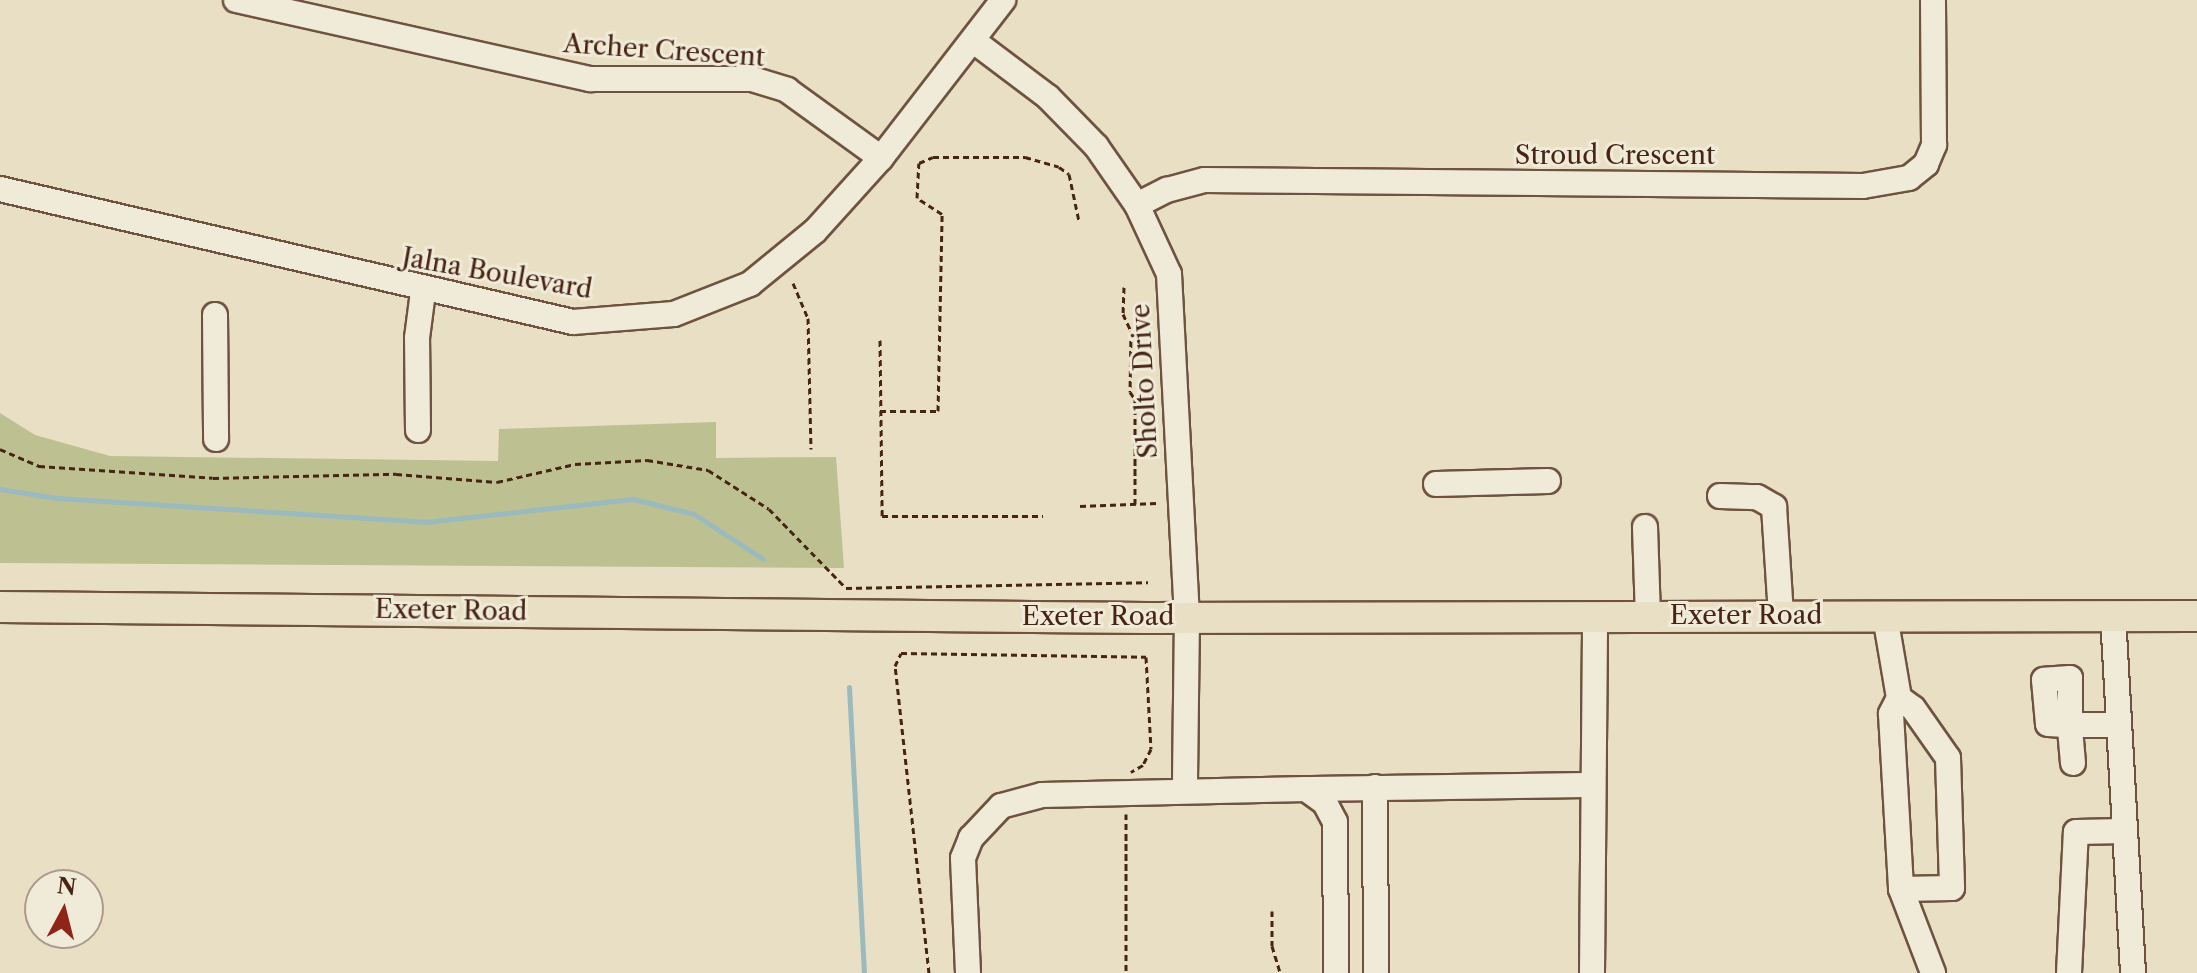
<!DOCTYPE html>
<html>
<head>
<meta charset="utf-8">
<style>
	body { margin:0 }
	#map { position:relative; width:2197px; height:973px; overflow:hidden; background:#e8dfc5; font-family:"Libre Caslon Text",serif }
	div>[style] { position:absolute }
	[style*='--x'] { left:calc(var(--x)*1px); top:calc(var(--y)*1px); width:calc(var(--w)*1px); rotate:calc(var(--a)*1deg) }
	.green>* { inset:0; background:#bdc090 }
	.stream>* { height:5px; margin:-2.5px; padding:0 2.5px; transform-origin:2.5px; border-radius:2.5px; background:#9bbabe }
	.path>* { height:3px; margin-top:-1.5px; transform-origin:0; background:repeating-linear-gradient(90deg,#472414 0 6px,transparent 0 10px) }
	.roads { filter:drop-shadow(2px 0 #6f5340) drop-shadow(-2px 0 #6f5340) drop-shadow(0 2px #6f5340) drop-shadow(0 -2px #6f5340) }
	.minor>* { height:24px; margin:-12px; padding:0 12px; transform-origin:12px; border-radius:12px; background:#f0ead9 }
	.major>* { height:30px; margin:-15px; padding:0 15px; transform-origin:15px; border-radius:15px; background:#e8dfc5 }
	span { translate:-50% -50%; white-space:nowrap; text-align:center; line-height:1.15; -webkit-text-stroke:6px #f0ead9; paint-order:stroke }
	.street-label { font-size:26px; color:#472414 }
	.north { position:absolute; left:24px; top:869px; width:80px; height:80px; box-sizing:border-box; background:#f0ead9; border:2px solid #ac9b8a; border-radius:50%; rotate:7deg; font-size:22px; font-weight:700; line-height:32px; text-align:center; color:#472414 }
	.north::after { content:''; display:block; margin:auto; width:28px; height:36px; background:#8f2418; clip-path:polygon(50% 0,100% 100%,50% 72%,0 100%) }
</style>
</head>
<body>
<div id="map">
	<div class="green">
		<div style="clip-path:polygon(0 413px,35px 435px,110px 456px,498px 461px,499px 429px,716px 422px,716px 458px,836px 457px,844px 568px,0 563px)"></div>
	</div>
	<div class="stream">
		<div style="--x:0;--y:489;--w:58;--a:9"></div>
		<div style="--x:57;--y:498;--w:369;--a:3.7"></div>
		<div style="--x:425;--y:522;--w:209;--a:-6.3"></div>
		<div style="--x:633;--y:499;--w:63;--a:13.8"></div>
		<div style="--x:694;--y:514;--w:82;--a:33.1"></div>
		<div style="--x:849;--y:687;--w:286;--a:87"></div>
	</div>
	<div class="path">
		<div style="--x:793;--y:283;--w:38;--a:67"></div>
		<div style="--x:808;--y:318;--w:131;--a:88.7"></div>
		<div style="--x:1124;--y:287;--w:27;--a:92"></div>
		<div style="--x:1123;--y:314;--w:19;--a:65"></div>
		<div style="--x:1131;--y:331;--w:61;--a:90.9"></div>
		<div style="--x:1130;--y:392;--w:9;--a:54"></div>
		<div style="--x:1135;--y:399;--w:105;--a:90"></div>
		<div style="--x:880;--y:340;--w:176;--a:89.3"></div>
		<div style="--x:882;--y:516;--w:161;--a:0"></div>
		<div style="--x:880;--y:411;--w:58;--a:0"></div>
		<div style="--x:938;--y:411;--w:197;--a:-88.8"></div>
		<div style="--x:942;--y:214;--w:30;--a:-147"></div>
		<div style="--x:917;--y:198;--w:35;--a:-87"></div>
		<div style="--x:919;--y:163;--w:15;--a:-23"></div>
		<div style="--x:933;--y:157;--w:92;--a:0"></div>
		<div style="--x:1025;--y:157;--w:35;--a:16"></div>
		<div style="--x:1059;--y:167;--w:12;--a:35"></div>
		<div style="--x:1069;--y:174;--w:48;--a:78"></div>
		<div style="--x:0;--y:449;--w:43;--a:23.6"></div>
		<div style="--x:39;--y:466;--w:174;--a:3.9"></div>
		<div style="--x:213;--y:478;--w:183;--a:-1.3"></div>
		<div style="--x:396;--y:474;--w:101;--a:4.5"></div>
		<div style="--x:497;--y:482;--w:80;--a:-13"></div>
		<div style="--x:575;--y:464;--w:72;--a:-3.2"></div>
		<div style="--x:647;--y:460;--w:62;--a:9.3"></div>
		<div style="--x:708;--y:470;--w:72;--a:32.6"></div>
		<div style="--x:769;--y:509;--w:110;--a:45.7"></div>
		<div style="--x:846;--y:588;--w:302;--a:-1.1"></div>
		<div style="--x:1080;--y:506;--w:77;--a:-2.2"></div>
		<div style="--x:1126;--y:814;--w:159;--a:90"></div>
		<div style="--x:1272;--y:911;--w:35;--a:90"></div>
		<div style="--x:1272;--y:946;--w:28;--a:73"></div>
		<div style="--x:929;--y:973;--w:309;--a:-96.3"></div>
		<div style="--x:895;--y:666;--w:14;--a:-65"></div>
		<div style="--x:901;--y:653;--w:245;--a:0.9"></div>
		<div style="--x:1146;--y:657;--w:92;--a:86.9"></div>
		<div style="--x:1151;--y:749;--w:18;--a:117"></div>
		<div style="--x:1143;--y:765;--w:14;--a:150"></div>
	</div>
	<div class="roads">
		<div class="minor">
			<div style="--x:236;--y:0;--w:363;--a:12.6"></div>
			<div style="--x:590;--y:79;--w:162;--a:0"></div>
			<div style="--x:752;--y:79;--w:37;--a:17"></div>
			<div style="--x:787;--y:90;--w:116;--a:35.9"></div>
			<div style="--x:975;--y:42;--w:91;--a:37"></div>
			<div style="--x:1048;--y:97;--w:69;--a:45.6"></div>
			<div style="--x:1096;--y:146;--w:72;--a:55.2"></div>
			<div style="--x:1137;--y:205;--w:76;--a:65.1"></div>
			<div style="--x:1169;--y:274;--w:343;--a:87"></div>
			<div style="--x:1187;--y:617;--w:174;--a:90.7"></div>
			<div style="--x:0;--y:189;--w:588;--a:13.07"></div>
			<div style="--x:573;--y:322;--w:101;--a:-4.5"></div>
			<div style="--x:674;--y:314;--w:82;--a:-21.5"></div>
			<div style="--x:750;--y:284;--w:84;--a:-39.2"></div>
			<div style="--x:815;--y:231;--w:98;--a:-47.9"></div>
			<div style="--x:881;--y:158;--w:200;--a:-52.3"></div>
			<div style="--x:1137;--y:205;--w:34;--a:-27"></div>
			<div style="--x:1167;--y:190;--w:39;--a:-15"></div>
			<div style="--x:1205;--y:180;--w:658;--a:0.52"></div>
			<div style="--x:1863;--y:186;--w:47;--a:-9.9"></div>
			<div style="--x:1909;--y:178;--w:22;--a:-39"></div>
			<div style="--x:1926;--y:164;--w:21;--a:-67"></div>
			<div style="--x:1934;--y:145;--w:145;--a:-90.4"></div>
			<div style="--x:215;--y:315;--w:124;--a:89.5"></div>
			<div style="--x:418;--y:430;--w:92;--a:-90.6"></div>
			<div style="--x:417;--y:338;--w:46;--a:-82.6"></div>
			<div style="--x:1436;--y:484;--w:112;--a:-1.5"></div>
			<div style="--x:1720;--y:496;--w:37;--a:2"></div>
			<div style="--x:1757;--y:497;--w:20;--a:30"></div>
			<div style="--x:1774;--y:507;--w:109;--a:86.3"></div>
			<div style="--x:1645;--y:527;--w:89;--a:88.1"></div>
			<div style="--x:2113;--y:615;--w:359;--a:86.8"></div>
			<div style="--x:1885;--y:616;--w:83;--a:80.3"></div>
			<div style="--x:1899;--y:698;--w:18;--a:117"></div>
			<div style="--x:1891;--y:714;--w:175;--a:86.7"></div>
			<div style="--x:1901;--y:889;--w:90;--a:69.1"></div>
			<div style="--x:1899;--y:698;--w:17;--a:36"></div>
			<div style="--x:1913;--y:708;--w:61;--a:55"></div>
			<div style="--x:1948;--y:758;--w:130;--a:88.2"></div>
			<div style="--x:1952;--y:888;--w:51;--a:178.9"></div>
			<div style="--x:2073;--y:763;--w:38;--a:-95"></div>
			<div style="--x:2070;--y:725;--w:47;--a:-90"></div>
			<div style="--x:2070;--y:678;--w:26;--a:176"></div>
			<div style="--x:2044;--y:680;--w:44;--a:84.8"></div>
			<div style="--x:2048;--y:724;--w:22;--a:3"></div>
			<div style="--x:2070;--y:725;--w:49;--a:0"></div>
			<div style="--x:1375;--y:787;--w:186;--a:89.7"></div>
			<div style="--x:1306;--y:789;--w:286;--a:-0.8"></div>
			<div style="--x:968;--y:973;--w:115;--a:-92.5"></div>
			<div style="--x:963;--y:858;--w:22;--a:-68"></div>
			<div style="--x:971;--y:838;--w:44;--a:-46.8"></div>
			<div style="--x:1001;--y:806;--w:42;--a:-15"></div>
			<div style="--x:1042;--y:795;--w:264;--a:-1.3"></div>
			<div style="--x:1306;--y:789;--w:24;--a:36"></div>
			<div style="--x:1325;--y:803;--w:21;--a:62"></div>
			<div style="--x:1335;--y:822;--w:151;--a:89.6"></div>
			<div style="--x:1592;--y:973;--w:355;--a:-89.5"></div>
			<div style="--x:2069;--y:973;--w:141;--a:-87.2"></div>
			<div style="--x:2076;--y:832;--w:49;--a:-1.2"></div>
		</div>
		<div class="major">
			<div style="--x:0;--y:607;--w:1147;--a:0.55"></div>
			<div style="--x:1147;--y:618;--w:1050;--a:-0.11"></div>
		</div>
	</div>
	<div class="street-label">
		<span style="left:664px;top:51px;rotate:4deg">Archer Crescent</span>
		<span style="left:1615px;top:156px">Stroud Crescent</span>
		<span style="left:497px;top:274px;rotate:10deg">Jalna Boulevard</span>
		<span style="left:1145px;top:381px;rotate:-93deg">Sholto Drive</span>
		<span style="left:451px;top:611px;rotate:1deg">Exeter Road</span>
		<span style="left:1746px;top:616px">Exeter Road</span>
		<span style="left:1098px;top:617px">Exeter Road</span>
	</div>
	<div class="north">N</div>
</div>
</body>
</html>
